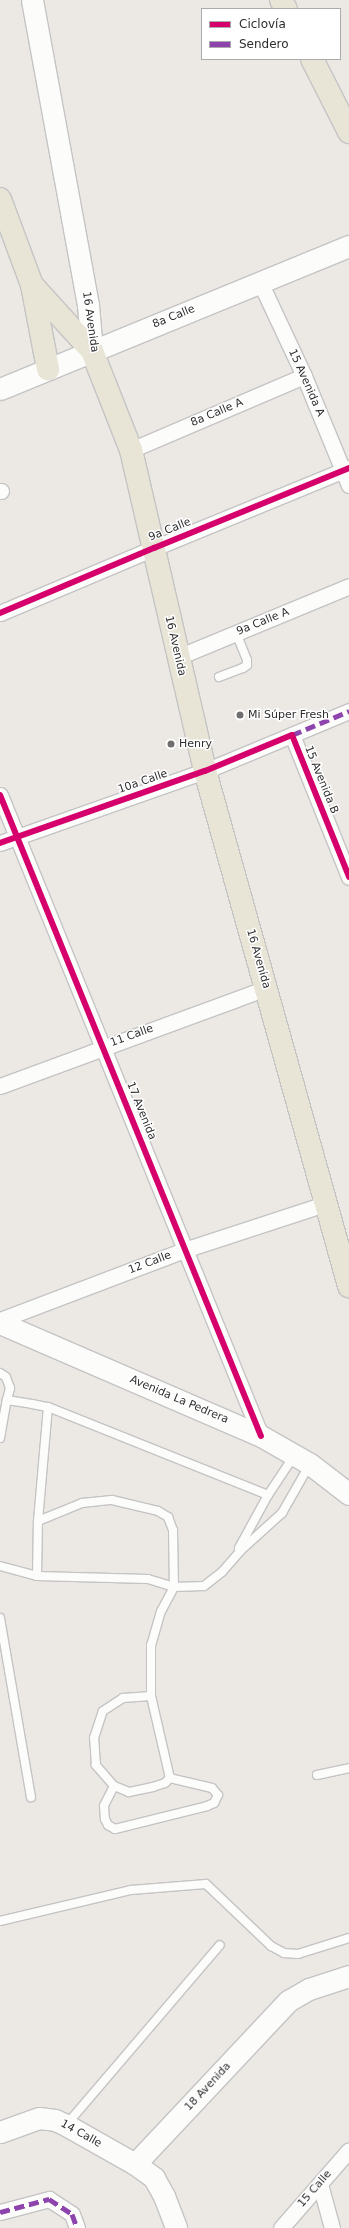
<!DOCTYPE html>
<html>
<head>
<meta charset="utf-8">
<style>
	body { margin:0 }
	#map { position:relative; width:349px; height:2228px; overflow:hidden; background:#ece8e4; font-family:"DejaVu Sans",sans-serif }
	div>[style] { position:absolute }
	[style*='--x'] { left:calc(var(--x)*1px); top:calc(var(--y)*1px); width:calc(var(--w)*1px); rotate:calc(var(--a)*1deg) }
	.roads { filter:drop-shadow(1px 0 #c5c4c5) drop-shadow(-1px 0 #c5c4c5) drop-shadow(0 1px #c5c4c5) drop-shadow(0 -1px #c5c4c5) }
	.lane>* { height:8px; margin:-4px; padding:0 4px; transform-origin:4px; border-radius:4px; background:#fcfcfb }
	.street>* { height:15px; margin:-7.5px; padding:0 7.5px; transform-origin:7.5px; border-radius:7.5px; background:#fcfcfb }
	.secondary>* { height:21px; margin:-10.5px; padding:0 10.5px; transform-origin:10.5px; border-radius:10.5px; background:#fcfcfb }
	.primary>* { height:22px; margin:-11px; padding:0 11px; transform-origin:11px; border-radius:11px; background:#e8e4d6 }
	.quiet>* { height:5px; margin-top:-2.5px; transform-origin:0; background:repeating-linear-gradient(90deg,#8e44ad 0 10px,transparent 0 15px) }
	.cycleway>* { height:6px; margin:-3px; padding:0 3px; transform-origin:3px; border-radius:3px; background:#d6006c }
	.dots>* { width:11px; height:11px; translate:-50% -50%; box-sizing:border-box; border:2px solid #fff; border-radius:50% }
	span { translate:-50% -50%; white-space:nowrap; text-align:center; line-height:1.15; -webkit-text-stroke:3px #fff; paint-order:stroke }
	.street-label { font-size:11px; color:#2e2e2e }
	.poi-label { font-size:11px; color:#2e2e2e }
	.left { translate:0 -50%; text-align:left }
	.legend { position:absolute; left:201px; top:8px; width:140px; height:52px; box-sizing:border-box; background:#fff; border:1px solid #ababab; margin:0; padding:5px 7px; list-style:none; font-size:12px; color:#2e2e2e }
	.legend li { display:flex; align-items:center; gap:8px; height:20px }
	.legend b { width:20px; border:1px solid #ababab }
</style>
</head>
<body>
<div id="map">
	<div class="roads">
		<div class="lane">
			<div style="--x:219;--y:677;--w:26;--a:-21"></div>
			<div style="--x:243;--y:668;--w:5;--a:-37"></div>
			<div style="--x:247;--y:665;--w:5;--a:-90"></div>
			<div style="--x:247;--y:660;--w:29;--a:-112"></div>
			<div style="--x:0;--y:1373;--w:7;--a:34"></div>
			<div style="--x:6;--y:1377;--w:12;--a:70"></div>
			<div style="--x:10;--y:1388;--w:12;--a:104"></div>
			<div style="--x:0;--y:1438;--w:39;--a:-80"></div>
			<div style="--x:7;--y:1400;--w:25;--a:9"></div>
			<div style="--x:32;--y:1404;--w:16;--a:11"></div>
			<div style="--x:48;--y:1407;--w:237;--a:21.8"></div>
			<div style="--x:38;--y:1521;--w:48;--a:-22.2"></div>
			<div style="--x:82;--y:1503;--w:30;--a:-6"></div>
			<div style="--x:112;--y:1500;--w:47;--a:13.4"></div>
			<div style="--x:158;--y:1511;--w:12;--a:31"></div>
			<div style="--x:168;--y:1517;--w:14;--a:69"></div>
			<div style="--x:173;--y:1530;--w:57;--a:89"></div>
			<div style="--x:174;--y:1587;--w:27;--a:118"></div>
			<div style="--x:161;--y:1611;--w:35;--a:106"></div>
			<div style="--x:151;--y:1645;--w:51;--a:90"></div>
			<div style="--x:151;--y:1696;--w:84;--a:77"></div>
			<div style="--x:170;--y:1778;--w:7;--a:135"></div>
			<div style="--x:165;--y:1783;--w:13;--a:162"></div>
			<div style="--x:153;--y:1787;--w:25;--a:168"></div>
			<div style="--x:129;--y:1792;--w:16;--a:-158"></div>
			<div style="--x:114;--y:1786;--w:28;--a:-131"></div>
			<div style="--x:96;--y:1765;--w:27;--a:-94"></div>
			<div style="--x:94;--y:1738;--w:28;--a:-72"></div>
			<div style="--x:103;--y:1711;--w:24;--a:-33"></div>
			<div style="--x:123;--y:1698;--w:28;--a:-4"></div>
			<div style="--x:240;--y:1551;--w:3;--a:-108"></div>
			<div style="--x:239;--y:1548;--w:60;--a:-61.3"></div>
			<div style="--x:268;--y:1495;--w:47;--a:-56.3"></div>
			<div style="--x:0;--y:1566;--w:38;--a:15"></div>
			<div style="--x:37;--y:1576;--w:111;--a:1.5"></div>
			<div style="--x:148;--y:1579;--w:27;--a:17"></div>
			<div style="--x:174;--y:1587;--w:30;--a:-2"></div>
			<div style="--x:204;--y:1586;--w:23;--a:-38"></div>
			<div style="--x:222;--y:1572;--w:28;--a:-49"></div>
			<div style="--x:240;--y:1551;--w:57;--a:-42.1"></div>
			<div style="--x:282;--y:1513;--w:56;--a:-60.3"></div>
			<div style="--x:37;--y:1576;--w:55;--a:-89"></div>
			<div style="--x:38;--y:1521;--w:114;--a:-85"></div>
			<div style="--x:0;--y:1618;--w:182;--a:80.2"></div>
			<div style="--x:317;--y:1775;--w:33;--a:-12"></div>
			<div style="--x:114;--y:1786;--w:22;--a:117"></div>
			<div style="--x:104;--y:1806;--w:13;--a:86"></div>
			<div style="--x:105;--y:1819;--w:7;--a:63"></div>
			<div style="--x:108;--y:1825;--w:8;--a:30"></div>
			<div style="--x:115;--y:1829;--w:95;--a:-14"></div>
			<div style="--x:207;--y:1806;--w:8;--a:-23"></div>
			<div style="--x:214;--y:1803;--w:9;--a:-63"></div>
			<div style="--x:218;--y:1795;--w:9;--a:-131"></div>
			<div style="--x:212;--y:1788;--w:43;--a:-166.6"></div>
			<div style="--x:0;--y:1921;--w:135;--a:-13.3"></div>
			<div style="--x:131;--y:1890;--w:75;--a:-4.6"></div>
			<div style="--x:206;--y:1884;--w:90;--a:43.6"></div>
			<div style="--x:271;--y:1946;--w:15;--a:28"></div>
			<div style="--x:284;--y:1953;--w:14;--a:4"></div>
			<div style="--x:298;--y:1954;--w:53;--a:-17.4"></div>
			<div style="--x:67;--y:2124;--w:235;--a:-49.5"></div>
		</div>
		<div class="street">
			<div style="--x:260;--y:282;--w:104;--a:64.9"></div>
			<div style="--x:304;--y:376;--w:118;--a:67.6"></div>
			<div style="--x:131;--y:450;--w:188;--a:-23.2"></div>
			<div style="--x:0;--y:491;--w:1;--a:0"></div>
			<div style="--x:0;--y:613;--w:167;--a:-22.9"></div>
			<div style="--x:154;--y:548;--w:211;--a:-22.3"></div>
			<div style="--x:178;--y:657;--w:185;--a:-22.5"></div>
			<div style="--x:292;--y:735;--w:153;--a:68.1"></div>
			<div style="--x:0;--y:795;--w:692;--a:67.85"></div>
			<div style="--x:0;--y:843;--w:217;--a:-19.4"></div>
			<div style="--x:205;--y:771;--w:156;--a:-22.6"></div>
			<div style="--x:0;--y:1086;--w:283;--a:-20.2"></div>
			<div style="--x:0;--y:1320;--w:200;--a:-20.8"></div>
			<div style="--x:187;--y:1249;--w:145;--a:-18.1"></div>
			<div style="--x:320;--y:2184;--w:46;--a:74.7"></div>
			<div style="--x:0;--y:2212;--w:51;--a:-14.9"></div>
			<div style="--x:49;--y:2199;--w:27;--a:33"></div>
			<div style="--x:72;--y:2214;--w:15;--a:70"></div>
			<div style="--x:281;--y:2228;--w:103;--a:-48.9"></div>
		</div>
		<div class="secondary">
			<div style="--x:32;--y:0;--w:310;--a:79.6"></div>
			<div style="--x:88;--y:305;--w:46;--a:85"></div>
			<div style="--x:0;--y:389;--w:377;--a:-22.3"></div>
			<div style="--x:0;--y:1323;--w:284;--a:23.4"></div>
			<div style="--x:261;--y:1436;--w:56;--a:29.7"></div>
			<div style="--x:310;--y:1464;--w:49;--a:37.6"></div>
			<div style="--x:0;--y:2132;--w:41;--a:-19.7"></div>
			<div style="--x:39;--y:2118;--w:16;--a:7"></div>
			<div style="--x:55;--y:2120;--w:12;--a:24"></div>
			<div style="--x:66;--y:2125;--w:79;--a:29.5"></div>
			<div style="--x:135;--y:2164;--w:24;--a:36"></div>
			<div style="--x:154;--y:2178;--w:21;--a:61"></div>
			<div style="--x:164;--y:2196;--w:34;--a:69"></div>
			<div style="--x:135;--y:2164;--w:224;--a:-46.8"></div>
			<div style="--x:288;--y:2001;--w:24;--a:-30"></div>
			<div style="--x:309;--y:1989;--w:42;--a:-18"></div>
		</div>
		<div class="primary">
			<div style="--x:281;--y:0;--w:10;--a:61"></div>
			<div style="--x:312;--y:59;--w:82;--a:63.1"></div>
			<div style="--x:0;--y:199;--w:92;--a:69.6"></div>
			<div style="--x:32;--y:285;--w:89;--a:47.7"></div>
			<div style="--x:92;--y:351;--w:106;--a:68.5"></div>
			<div style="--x:131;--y:450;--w:329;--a:77"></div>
			<div style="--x:205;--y:771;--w:535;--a:74.38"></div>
			<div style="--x:32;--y:285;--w:86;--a:79.2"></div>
		</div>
	</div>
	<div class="quiet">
		<div style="--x:292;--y:735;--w:62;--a:-22.8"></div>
		<div style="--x:0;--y:2212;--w:51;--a:-14.9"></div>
		<div style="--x:49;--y:2199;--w:27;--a:33"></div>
		<div style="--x:72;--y:2214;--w:15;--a:70"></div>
	</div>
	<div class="cycleway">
		<div style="--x:0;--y:613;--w:167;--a:-22.9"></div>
		<div style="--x:154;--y:548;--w:211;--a:-22.3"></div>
		<div style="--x:0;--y:795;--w:692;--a:67.85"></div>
		<div style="--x:0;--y:843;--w:217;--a:-19.4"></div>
		<div style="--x:205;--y:771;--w:94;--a:-22.5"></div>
		<div style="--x:292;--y:735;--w:153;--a:68.1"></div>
	</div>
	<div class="dots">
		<div style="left:240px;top:715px;background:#706f6e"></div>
		<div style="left:171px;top:744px;background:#706f6e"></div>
	</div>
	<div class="street-label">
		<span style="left:174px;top:317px;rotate:-22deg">8a Calle</span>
		<span style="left:90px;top:322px;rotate:82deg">16 Avenida</span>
		<span style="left:306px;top:383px;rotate:66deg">15 Avenida A</span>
		<span style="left:217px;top:413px;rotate:-23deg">8a Calle A</span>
		<span style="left:170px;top:530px;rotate:-22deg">9a Calle</span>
		<span style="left:263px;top:622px;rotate:-22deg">9a Calle A</span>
		<span style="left:175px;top:646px;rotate:77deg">16 Avenida</span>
		<span style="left:321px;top:780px;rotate:68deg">15 Avenida B</span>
		<span style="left:143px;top:782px;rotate:-19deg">10a Calle</span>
		<span style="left:258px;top:959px;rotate:74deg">16 Avenida</span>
		<span style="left:132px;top:1036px;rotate:-20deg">11 Calle</span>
		<span style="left:141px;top:1111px;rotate:68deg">17 Avenida</span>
		<span style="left:150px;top:1263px;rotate:-21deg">12 Calle</span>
		<span style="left:179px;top:1400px;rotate:23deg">Avenida La Pedrera</span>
		<span style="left:208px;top:2087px;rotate:-47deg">18 Avenida</span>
		<span style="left:81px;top:2134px;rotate:29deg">14 Calle</span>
		<span style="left:315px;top:2189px;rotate:-49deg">15 Calle</span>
	</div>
	<div class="poi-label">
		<span class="left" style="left:248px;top:715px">Mi Súper Fresh</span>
		<span class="left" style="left:179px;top:744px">Henry</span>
	</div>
	<ul class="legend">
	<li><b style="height:5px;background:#d6006c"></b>Ciclovía</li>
	<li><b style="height:5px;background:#8e44ad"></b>Sendero</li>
	</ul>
</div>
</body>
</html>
